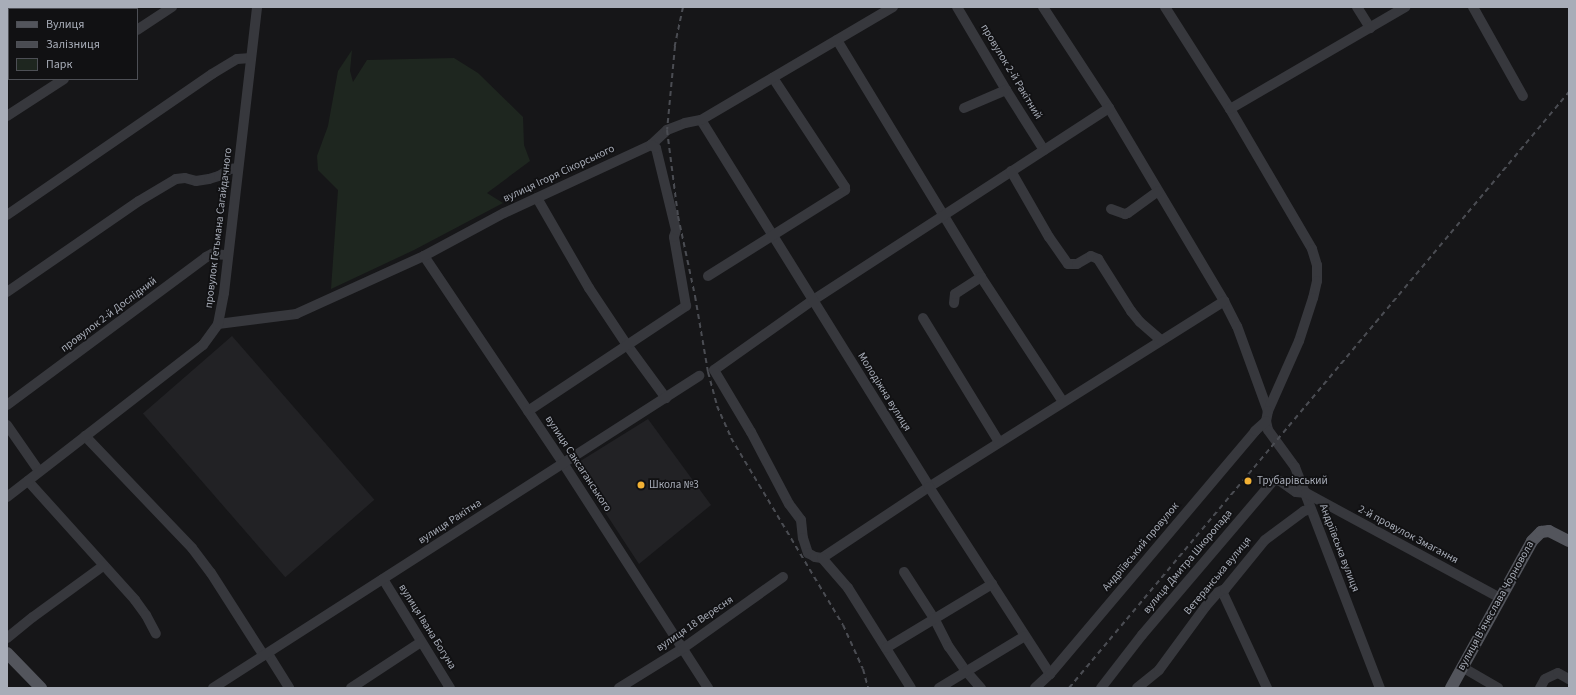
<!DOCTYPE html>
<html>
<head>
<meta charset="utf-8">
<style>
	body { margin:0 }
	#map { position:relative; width:1576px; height:695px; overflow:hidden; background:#161618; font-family:"Source Sans 3",sans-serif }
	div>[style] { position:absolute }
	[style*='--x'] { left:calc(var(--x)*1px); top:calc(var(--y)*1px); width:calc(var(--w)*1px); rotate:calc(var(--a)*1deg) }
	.built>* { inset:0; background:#222225; transform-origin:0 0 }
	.green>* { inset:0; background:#1e261f }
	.minor>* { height:10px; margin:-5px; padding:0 5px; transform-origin:5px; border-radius:5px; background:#37383d }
	.major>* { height:12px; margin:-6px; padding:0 6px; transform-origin:6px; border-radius:6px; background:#53555c }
	.rail>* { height:2px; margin-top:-1px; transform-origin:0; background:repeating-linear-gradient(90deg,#4a4c52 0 5px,transparent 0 9px) }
	.dots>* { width:11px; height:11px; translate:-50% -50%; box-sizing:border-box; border:2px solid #111113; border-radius:50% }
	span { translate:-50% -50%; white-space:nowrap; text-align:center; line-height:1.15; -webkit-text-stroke:3.5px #111113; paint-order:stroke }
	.street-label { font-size:11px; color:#a8adb8 }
	.poi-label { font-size:11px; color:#a8adb8 }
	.left { translate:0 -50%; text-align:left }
	.frame { position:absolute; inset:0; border:8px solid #a8adb8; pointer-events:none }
	.legend { position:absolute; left:8px; top:8px; width:130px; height:72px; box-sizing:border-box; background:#111113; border:1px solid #4d4f55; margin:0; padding:5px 7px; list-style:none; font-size:12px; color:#a8adb8 }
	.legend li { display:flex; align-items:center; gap:8px; height:20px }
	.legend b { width:20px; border:1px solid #4d4f55 }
</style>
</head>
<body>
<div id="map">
	<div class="built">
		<div style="left:232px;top:336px;width:217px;height:118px;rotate:49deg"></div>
		<div style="clip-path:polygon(648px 419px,711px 505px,639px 564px,574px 465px)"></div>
	</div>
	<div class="green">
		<div style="clip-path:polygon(352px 50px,350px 71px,353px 82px,367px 60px,454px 58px,478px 73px,523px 117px,524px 145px,530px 161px,487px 193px,503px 203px,414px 250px,331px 289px,338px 190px,318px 170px,317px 156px,328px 126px,338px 71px)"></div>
	</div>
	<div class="minor">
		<div style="--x:957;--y:7;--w:96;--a:59.4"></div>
		<div style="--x:1006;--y:90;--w:71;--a:57.7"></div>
		<div style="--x:1043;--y:7;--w:121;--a:56.8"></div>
		<div style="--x:1109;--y:108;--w:225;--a:59.2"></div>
		<div style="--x:1224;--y:301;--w:28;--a:63"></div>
		<div style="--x:1237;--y:326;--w:90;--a:70"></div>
		<div style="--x:1165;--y:7;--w:121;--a:57.5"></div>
		<div style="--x:1230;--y:109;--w:162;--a:59.6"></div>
		<div style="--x:1312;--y:249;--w:17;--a:73"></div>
		<div style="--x:1317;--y:265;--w:16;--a:90"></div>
		<div style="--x:1317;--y:281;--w:17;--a:103"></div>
		<div style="--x:1313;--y:298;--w:45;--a:108"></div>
		<div style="--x:1299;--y:341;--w:77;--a:113.9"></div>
		<div style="--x:1268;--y:411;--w:10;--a:101"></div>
		<div style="--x:1266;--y:421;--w:9;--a:77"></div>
		<div style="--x:1268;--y:430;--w:46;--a:53.9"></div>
		<div style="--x:1295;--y:467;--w:237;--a:69"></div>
		<div style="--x:1357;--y:7;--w:25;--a:58"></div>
		<div style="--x:1473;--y:7;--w:102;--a:60.7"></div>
		<div style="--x:35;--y:9;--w:4;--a:-34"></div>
		<div style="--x:7;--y:27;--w:2;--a:-27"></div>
		<div style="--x:137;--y:30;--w:42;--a:-33.3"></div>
		<div style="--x:837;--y:40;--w:277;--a:58.7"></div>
		<div style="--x:981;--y:277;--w:149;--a:56.7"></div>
		<div style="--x:964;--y:108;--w:46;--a:-23.2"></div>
		<div style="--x:1109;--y:108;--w:353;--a:147"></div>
		<div style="--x:813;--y:300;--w:121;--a:144.7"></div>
		<div style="--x:714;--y:370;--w:72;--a:59.2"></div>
		<div style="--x:751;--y:432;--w:81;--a:62.2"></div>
		<div style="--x:789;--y:504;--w:20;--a:53"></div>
		<div style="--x:801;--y:520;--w:18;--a:84"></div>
		<div style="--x:803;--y:538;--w:16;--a:72"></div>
		<div style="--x:808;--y:553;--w:8;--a:30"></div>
		<div style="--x:815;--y:557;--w:7;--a:8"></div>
		<div style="--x:822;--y:558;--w:128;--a:-33.6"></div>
		<div style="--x:929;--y:487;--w:349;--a:-32.2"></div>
		<div style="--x:1230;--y:109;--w:203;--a:-30.2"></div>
		<div style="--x:7;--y:116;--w:68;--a:-33"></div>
		<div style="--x:701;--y:120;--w:432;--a:58.1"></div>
		<div style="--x:929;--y:487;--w:223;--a:57.1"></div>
		<div style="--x:1011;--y:171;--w:76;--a:60.1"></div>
		<div style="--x:1049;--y:237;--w:33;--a:55"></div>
		<div style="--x:1068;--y:264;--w:9;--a:0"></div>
		<div style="--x:1077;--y:264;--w:16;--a:-30"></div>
		<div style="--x:1091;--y:256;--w:8;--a:23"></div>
		<div style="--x:1098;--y:259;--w:62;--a:57.6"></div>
		<div style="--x:1131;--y:311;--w:14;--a:51"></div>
		<div style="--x:1140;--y:322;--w:28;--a:41"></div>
		<div style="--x:537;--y:198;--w:104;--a:60"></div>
		<div style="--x:589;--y:288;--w:69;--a:56.3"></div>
		<div style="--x:627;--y:345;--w:66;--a:53.7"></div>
		<div style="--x:1111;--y:209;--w:15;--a:20"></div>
		<div style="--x:1125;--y:214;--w:3;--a:-18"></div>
		<div style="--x:1128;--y:213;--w:37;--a:-36"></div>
		<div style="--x:7;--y:215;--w:249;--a:-34.5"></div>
		<div style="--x:212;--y:74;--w:29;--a:-31"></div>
		<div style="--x:237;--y:59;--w:14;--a:-4"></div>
		<div style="--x:424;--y:256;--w:249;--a:56.1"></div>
		<div style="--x:563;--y:463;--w:268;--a:57.2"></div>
		<div style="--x:708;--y:276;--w:162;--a:-32.1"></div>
		<div style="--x:845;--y:190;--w:3;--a:-90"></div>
		<div style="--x:845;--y:187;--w:131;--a:-123.4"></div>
		<div style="--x:7;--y:292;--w:160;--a:-34.6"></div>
		<div style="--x:139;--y:201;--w:43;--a:-30.7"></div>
		<div style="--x:176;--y:179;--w:9;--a:-6"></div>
		<div style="--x:185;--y:178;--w:11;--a:15"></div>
		<div style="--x:196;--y:181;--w:13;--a:-9"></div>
		<div style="--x:209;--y:179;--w:10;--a:-17"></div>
		<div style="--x:219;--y:176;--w:13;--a:-32"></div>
		<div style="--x:230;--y:169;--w:8;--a:-7"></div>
		<div style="--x:954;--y:303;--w:9;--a:-84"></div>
		<div style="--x:955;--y:294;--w:31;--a:-33"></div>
		<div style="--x:923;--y:318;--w:145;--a:58.5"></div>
		<div style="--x:218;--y:324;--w:79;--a:-7.3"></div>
		<div style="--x:296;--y:314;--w:141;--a:-24.4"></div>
		<div style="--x:424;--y:256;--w:91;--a:-28.3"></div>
		<div style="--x:504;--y:213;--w:162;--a:-24.8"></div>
		<div style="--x:651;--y:145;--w:22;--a:-43"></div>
		<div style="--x:667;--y:130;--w:19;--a:-21"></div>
		<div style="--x:685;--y:123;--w:16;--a:-11"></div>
		<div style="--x:701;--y:120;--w:223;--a:-30.5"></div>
		<div style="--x:7;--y:405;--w:248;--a:-36.6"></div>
		<div style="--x:206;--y:257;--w:7;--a:-27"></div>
		<div style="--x:212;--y:254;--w:16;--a:4"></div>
		<div style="--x:528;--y:411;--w:190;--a:-33.6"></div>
		<div style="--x:686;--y:306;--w:70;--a:-99.9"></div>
		<div style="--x:674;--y:237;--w:7;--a:-74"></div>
		<div style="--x:676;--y:230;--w:84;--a:-103.7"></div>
		<div style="--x:656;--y:148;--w:6;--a:-149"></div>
		<div style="--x:7;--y:425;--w:56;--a:55.2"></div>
		<div style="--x:85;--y:436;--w:155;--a:46.3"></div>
		<div style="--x:192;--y:548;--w:31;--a:53"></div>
		<div style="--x:211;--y:573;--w:98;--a:57.4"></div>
		<div style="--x:28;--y:481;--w:160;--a:48"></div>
		<div style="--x:135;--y:600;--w:19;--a:54"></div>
		<div style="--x:146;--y:615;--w:21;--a:62"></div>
		<div style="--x:7;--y:497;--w:248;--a:-37.8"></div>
		<div style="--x:203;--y:345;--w:26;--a:-54"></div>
		<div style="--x:218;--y:324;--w:32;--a:-79"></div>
		<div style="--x:224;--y:293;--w:288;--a:-83.4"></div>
		<div style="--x:822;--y:558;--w:40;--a:49"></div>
		<div style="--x:848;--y:588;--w:118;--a:57.8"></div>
		<div style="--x:904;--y:572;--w:57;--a:57.1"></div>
		<div style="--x:935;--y:620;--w:30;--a:63"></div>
		<div style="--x:949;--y:647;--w:29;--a:55"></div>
		<div style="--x:966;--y:671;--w:23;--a:49"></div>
		<div style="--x:383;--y:579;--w:128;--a:58.4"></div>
		<div style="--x:1222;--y:591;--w:107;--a:65.1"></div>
		<div style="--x:7;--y:638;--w:33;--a:-39"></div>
		<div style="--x:33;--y:617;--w:87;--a:-36.1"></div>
		<div style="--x:886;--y:648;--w:124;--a:-31.1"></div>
		<div style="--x:268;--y:654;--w:40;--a:58"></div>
		<div style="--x:1462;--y:667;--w:42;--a:30.3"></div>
		<div style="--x:213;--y:688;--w:578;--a:-32.7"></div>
		<div style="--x:351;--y:688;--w:84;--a:-33.3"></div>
		<div style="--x:619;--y:688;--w:74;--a:-31.8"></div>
		<div style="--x:682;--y:649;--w:124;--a:-35.5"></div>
		<div style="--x:939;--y:688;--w:100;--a:-31.2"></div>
		<div style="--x:1035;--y:688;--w:21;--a:-43"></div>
		<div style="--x:1050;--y:674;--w:318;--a:-49.8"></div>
		<div style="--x:1255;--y:431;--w:15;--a:-42"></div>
		<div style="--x:1101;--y:688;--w:67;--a:-52.3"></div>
		<div style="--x:1142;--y:635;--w:202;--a:-49.6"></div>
		<div style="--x:1273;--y:481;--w:7;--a:0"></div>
		<div style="--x:1280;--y:481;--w:19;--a:35"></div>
		<div style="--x:1296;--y:492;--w:10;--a:6"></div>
		<div style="--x:1306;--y:493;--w:221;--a:28.4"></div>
		<div style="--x:1137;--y:688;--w:28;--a:-39"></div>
		<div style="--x:1159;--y:670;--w:79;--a:-53.7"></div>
		<div style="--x:1206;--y:606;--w:18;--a:-49"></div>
		<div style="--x:1218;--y:592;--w:8;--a:-23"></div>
		<div style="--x:1225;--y:589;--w:63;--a:-50.8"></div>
		<div style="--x:1265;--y:540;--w:49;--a:-36.6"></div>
		<div style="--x:1304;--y:511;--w:7;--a:-16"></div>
		<div style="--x:1540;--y:688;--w:10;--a:-61"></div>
		<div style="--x:1545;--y:679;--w:14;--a:-25"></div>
		<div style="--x:1558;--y:673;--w:13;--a:29"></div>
	</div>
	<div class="major">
		<div style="--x:7;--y:653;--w:49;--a:45.8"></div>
		<div style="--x:1451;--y:688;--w:168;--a:-61.1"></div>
		<div style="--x:1532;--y:541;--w:13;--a:-45"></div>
		<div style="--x:1541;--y:532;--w:8;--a:-7"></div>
		<div style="--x:1549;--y:531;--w:22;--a:27"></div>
	</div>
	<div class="rail">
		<div style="--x:683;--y:7;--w:40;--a:102"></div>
		<div style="--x:675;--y:46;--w:84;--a:95.4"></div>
		<div style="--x:667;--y:130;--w:87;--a:82.7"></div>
		<div style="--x:678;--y:216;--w:82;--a:78"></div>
		<div style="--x:695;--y:296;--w:77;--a:80.3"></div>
		<div style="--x:708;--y:372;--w:35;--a:75"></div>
		<div style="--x:717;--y:406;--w:35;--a:66"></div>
		<div style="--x:731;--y:438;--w:218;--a:59.1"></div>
		<div style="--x:843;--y:625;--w:48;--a:65.6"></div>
		<div style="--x:863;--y:669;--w:20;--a:75"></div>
		<div style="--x:1069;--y:688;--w:778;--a:-50.01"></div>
	</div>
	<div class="dots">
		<div style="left:1248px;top:481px;background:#f2b134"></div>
		<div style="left:641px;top:485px;background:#f2b134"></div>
	</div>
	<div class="street-label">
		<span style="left:1011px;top:72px;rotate:59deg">провулок 2-й Ракітний</span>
		<span style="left:559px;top:174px;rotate:-25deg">вулиця Ігоря Сікорського</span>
		<span style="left:219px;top:228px;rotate:-83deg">провулок Гетьмана Сагайдачного</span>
		<span style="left:109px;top:315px;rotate:-37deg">провулок 2-й Дослідний</span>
		<span style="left:884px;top:392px;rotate:58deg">Молодіжна вулиця</span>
		<span style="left:578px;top:464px;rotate:57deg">вулиця Саксаганського</span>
		<span style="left:450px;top:522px;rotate:-33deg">вулиця Ракітна</span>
		<span style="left:1408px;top:535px;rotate:28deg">2-й провулок Змагання</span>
		<span style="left:1141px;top:547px;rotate:-50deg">Андріївський провулок</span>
		<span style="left:1339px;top:548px;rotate:69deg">Андріївська вулиця</span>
		<span style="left:1188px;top:562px;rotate:-50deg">вулиця Дмитра Шкоропада</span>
		<span style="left:1218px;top:576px;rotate:-50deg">Ветеранська вулиця</span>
		<span style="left:1496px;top:606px;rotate:-61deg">вулиця В'ячеслава Чорновола</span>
		<span style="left:695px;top:624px;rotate:-34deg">вулиця 18 Вересня</span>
		<span style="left:427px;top:627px;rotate:58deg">вулиця Івана Богуна</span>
	</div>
	<div class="poi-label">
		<span class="left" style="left:1257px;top:481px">Трубарівський</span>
		<span class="left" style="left:649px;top:485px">Школа №3</span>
	</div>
	<div class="frame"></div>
	<ul class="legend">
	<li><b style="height:5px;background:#53555c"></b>Вулиця</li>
	<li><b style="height:5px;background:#4a4c52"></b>Залізниця</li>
	<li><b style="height:11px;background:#1e261f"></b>Парк</li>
	</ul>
</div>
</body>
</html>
